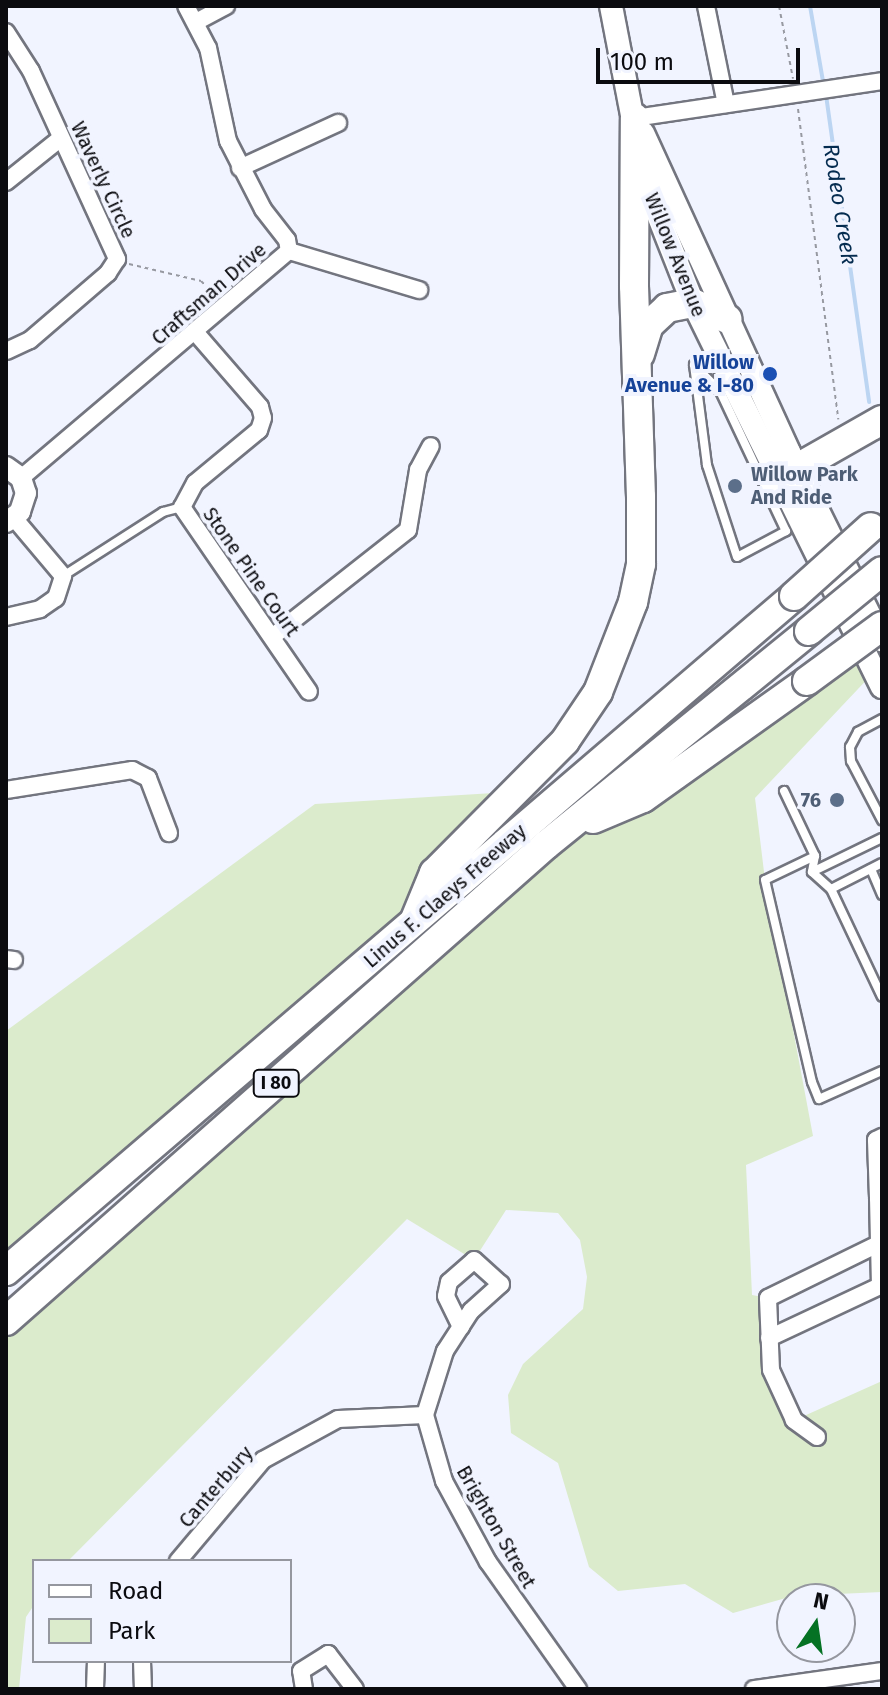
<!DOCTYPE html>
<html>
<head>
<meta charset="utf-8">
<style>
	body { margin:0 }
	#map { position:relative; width:888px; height:1695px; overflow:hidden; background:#f1f4ff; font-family:"Fira Sans",sans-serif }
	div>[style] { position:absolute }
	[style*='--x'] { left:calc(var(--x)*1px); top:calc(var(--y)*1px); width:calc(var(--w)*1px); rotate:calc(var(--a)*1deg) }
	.green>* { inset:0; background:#dbebcc }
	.stream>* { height:4px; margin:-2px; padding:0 2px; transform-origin:2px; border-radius:2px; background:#bcd5f2 }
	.path>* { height:2px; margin-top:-1px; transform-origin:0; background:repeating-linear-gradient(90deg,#9799a1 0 4px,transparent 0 8px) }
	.roads { filter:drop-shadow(2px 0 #73757f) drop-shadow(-2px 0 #73757f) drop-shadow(0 2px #73757f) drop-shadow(0 -2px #73757f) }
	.service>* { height:8px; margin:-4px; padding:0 4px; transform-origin:4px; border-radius:4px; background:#fff }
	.minor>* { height:16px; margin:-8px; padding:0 8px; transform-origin:8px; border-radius:8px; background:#fff }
	.tertiary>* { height:20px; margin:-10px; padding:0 10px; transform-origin:10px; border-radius:10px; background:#fff }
	.secondary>* { height:22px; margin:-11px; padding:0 11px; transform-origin:11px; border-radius:11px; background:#fff }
	.motorway>* { height:28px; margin:-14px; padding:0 14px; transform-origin:14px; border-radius:14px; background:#fff }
	.bridges { filter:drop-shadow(2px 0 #73757f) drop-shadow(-2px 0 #73757f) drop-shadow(0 2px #73757f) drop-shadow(0 -2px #73757f) }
	.motorway-bridge>* { height:28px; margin:-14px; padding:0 14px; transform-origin:14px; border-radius:14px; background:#fff }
	.dots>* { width:22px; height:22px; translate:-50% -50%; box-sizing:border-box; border:4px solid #f1f4ff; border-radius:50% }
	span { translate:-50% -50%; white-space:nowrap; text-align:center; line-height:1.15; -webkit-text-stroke:8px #f1f4ff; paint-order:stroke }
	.shield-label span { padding:2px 6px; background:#f1f4ff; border:2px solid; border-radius:6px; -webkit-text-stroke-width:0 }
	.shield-label { font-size:18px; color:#0b0b0f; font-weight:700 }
	.street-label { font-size:20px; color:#0b0b0f }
	.transit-label { font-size:20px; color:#164399; font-weight:700 }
	.right { translate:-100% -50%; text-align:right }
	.service-label { font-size:20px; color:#4e5e75; font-weight:700 }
	.left { translate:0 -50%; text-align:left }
	.water-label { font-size:22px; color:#052c50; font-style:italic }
	.frame { position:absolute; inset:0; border:8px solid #0b0b0f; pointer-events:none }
	.legend { position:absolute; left:32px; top:1559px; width:260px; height:104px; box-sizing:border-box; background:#f1f4ff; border:2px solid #95979f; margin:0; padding:10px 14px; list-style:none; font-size:24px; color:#0b0b0f }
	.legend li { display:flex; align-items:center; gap:16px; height:40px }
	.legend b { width:40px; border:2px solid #95979f }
	.north { position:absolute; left:776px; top:1583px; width:80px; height:80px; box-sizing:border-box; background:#f1f4ff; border:2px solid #95979f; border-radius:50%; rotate:13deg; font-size:22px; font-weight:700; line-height:32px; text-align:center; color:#0b0b0f }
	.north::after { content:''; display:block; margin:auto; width:28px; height:36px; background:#057224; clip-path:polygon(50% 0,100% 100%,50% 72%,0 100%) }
	.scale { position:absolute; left:596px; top:48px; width:204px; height:36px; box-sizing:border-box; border:4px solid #0b0b0f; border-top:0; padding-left:10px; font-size:24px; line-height:28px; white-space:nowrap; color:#0b0b0f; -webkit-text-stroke:6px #f1f4ff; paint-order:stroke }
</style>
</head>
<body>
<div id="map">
	<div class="green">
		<div style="clip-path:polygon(862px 639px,875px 671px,755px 798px,765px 880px,813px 1136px,746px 1165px,752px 1295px,768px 1298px,771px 1370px,795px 1420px,882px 1381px,882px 1592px,793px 1596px,733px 1613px,685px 1584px,618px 1591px,589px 1567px,558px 1463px,511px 1433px,508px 1395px,523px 1364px,583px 1309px,587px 1277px,580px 1240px,558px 1213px,506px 1210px,474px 1260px,407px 1219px,68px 1561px,34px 1561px,34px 1605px,26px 1617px,19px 1689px,6px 1689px,6px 1321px,546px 845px)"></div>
		<div style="clip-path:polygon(526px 791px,413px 927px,6px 1269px,6px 1031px,315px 804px)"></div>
	</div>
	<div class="stream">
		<div style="--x:810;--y:6;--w:82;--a:80.2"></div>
		<div style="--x:826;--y:95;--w:310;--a:82"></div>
	</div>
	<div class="path">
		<div style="--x:779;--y:6;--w:74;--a:79.1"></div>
		<div style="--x:798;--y:109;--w:313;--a:82.6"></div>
		<div style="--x:129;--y:264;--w:74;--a:13.3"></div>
		<div style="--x:201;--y:281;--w:20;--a:45"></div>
	</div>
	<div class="roads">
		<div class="service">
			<div style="--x:694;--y:365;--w:37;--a:45"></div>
			<div style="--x:720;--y:391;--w:155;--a:64.8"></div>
			<div style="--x:786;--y:531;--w:55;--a:152"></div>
			<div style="--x:737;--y:557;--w:97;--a:-108.1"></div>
			<div style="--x:707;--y:465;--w:101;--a:-97.4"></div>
			<div style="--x:63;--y:576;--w:119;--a:-32.6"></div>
			<div style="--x:163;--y:512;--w:20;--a:-15"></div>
			<div style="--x:882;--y:719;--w:27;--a:152"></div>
			<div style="--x:858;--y:732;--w:17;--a:118"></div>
			<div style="--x:850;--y:747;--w:14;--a:86"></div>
			<div style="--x:851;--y:761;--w:67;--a:62.3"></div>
			<div style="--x:784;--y:791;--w:72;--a:64.5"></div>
			<div style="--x:815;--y:856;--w:16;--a:101"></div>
			<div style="--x:812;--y:872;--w:25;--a:42"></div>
			<div style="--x:831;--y:889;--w:119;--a:64.7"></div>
			<div style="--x:815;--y:856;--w:55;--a:154.4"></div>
			<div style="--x:765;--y:880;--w:207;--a:76.9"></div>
			<div style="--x:812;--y:1082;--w:18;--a:68"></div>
			<div style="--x:819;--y:1099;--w:69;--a:-24"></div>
			<div style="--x:871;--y:869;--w:28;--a:67"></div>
			<div style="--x:812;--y:872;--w:78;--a:-25.9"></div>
			<div style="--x:831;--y:889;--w:57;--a:-27"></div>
		</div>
		<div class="minor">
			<div style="--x:706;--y:6;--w:100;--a:78.5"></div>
			<div style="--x:196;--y:22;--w:34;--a:-28"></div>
			<div style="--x:6;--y:32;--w:46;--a:57.3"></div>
			<div style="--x:31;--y:71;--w:207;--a:65.4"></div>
			<div style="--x:117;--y:259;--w:17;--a:123"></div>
			<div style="--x:108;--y:273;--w:103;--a:139.3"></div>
			<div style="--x:30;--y:340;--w:26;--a:155"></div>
			<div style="--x:635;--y:118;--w:250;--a:-8.5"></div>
			<div style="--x:240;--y:168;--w:108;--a:-24.7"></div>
			<div style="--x:6;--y:182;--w:70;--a:-38.7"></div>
			<div style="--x:289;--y:251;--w:136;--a:16.7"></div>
			<div style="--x:196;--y:333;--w:98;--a:49.1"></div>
			<div style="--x:260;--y:407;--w:11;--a:75"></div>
			<div style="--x:263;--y:418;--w:13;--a:108"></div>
			<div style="--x:259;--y:430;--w:83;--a:140.4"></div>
			<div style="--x:195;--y:483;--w:27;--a:118"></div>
			<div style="--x:182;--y:507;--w:224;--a:55.5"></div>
			<div style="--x:21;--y:478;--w:351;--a:-40.3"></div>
			<div style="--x:289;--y:251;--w:11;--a:-100"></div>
			<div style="--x:287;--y:240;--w:39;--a:-128"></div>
			<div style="--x:263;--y:209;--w:76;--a:-117.2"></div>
			<div style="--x:228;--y:141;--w:95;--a:-102.1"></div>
			<div style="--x:208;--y:48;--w:47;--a:-117.6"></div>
			<div style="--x:6;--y:617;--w:35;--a:-13"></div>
			<div style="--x:40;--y:609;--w:19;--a:-35"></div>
			<div style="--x:56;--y:598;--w:23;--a:-72"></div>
			<div style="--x:63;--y:576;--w:76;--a:-130.2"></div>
			<div style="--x:272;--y:637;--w:173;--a:-38.2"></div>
			<div style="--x:408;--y:530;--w:61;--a:-80.5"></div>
			<div style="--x:418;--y:470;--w:27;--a:-62"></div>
			<div style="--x:6;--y:790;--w:128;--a:-9"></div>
			<div style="--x:132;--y:770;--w:18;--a:27"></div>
			<div style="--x:148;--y:778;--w:59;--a:69.1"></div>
			<div style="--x:6;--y:959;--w:8;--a:7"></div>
			<div style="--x:878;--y:1198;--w:58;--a:-92"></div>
			<div style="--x:876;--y:1140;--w:7;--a:-27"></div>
			<div style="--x:461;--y:1327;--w:34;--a:-116"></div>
			<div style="--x:446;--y:1296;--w:14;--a:-78"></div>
			<div style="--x:449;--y:1282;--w:33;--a:-41"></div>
			<div style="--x:474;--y:1260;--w:36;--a:42"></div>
			<div style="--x:501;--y:1284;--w:40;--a:138"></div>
			<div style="--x:471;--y:1311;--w:48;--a:123"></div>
			<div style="--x:445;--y:1351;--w:67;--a:107.4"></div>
			<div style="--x:425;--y:1415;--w:69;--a:73.9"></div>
			<div style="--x:444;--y:1481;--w:92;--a:61.5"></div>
			<div style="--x:488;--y:1562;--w:156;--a:54.7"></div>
			<div style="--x:769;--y:1338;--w:123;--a:-25.1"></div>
			<div style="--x:880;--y:1286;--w:88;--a:-91.3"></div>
			<div style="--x:878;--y:1198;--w:4;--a:-27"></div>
			<div style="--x:817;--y:1437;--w:29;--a:-144"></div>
			<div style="--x:794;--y:1420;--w:55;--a:-114.7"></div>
			<div style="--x:771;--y:1370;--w:72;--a:-92.4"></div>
			<div style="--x:768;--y:1298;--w:123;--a:-26.1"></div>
			<div style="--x:178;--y:1561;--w:132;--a:-49.9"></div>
			<div style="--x:263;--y:1460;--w:85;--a:-28.7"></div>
			<div style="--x:338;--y:1419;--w:87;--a:-2.6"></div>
			<div style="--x:142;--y:1661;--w:28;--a:88"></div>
			<div style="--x:95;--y:1689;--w:28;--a:-88"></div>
			<div style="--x:304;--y:1689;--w:18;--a:-99"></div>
			<div style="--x:301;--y:1671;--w:32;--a:-32"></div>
			<div style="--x:328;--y:1654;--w:44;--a:52.4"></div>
			<div style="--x:754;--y:1689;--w:129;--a:-8"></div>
		</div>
		<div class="tertiary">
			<div style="--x:6;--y:467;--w:19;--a:36"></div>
			<div style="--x:21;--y:478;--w:16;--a:72"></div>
			<div style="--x:26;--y:493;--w:20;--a:108"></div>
			<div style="--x:20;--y:512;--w:17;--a:144"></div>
		</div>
		<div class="secondary">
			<div style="--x:611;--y:6;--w:179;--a:79.1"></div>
			<div style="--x:645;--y:182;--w:130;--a:68.4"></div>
			<div style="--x:693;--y:303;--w:428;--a:63.8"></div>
			<div style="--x:643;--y:133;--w:351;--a:65.4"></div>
			<div style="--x:789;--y:452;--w:210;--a:63.7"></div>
		</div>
		<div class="motorway">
			<div style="--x:640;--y:354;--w:30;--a:-73"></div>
			<div style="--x:649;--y:325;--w:25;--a:-43"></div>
			<div style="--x:667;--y:308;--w:26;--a:-11"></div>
			<div style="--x:693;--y:303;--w:38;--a:25"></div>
			<div style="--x:778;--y:479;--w:120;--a:-29.6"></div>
			<div style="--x:593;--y:819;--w:54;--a:-22.8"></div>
			<div style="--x:643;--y:798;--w:201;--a:-35.5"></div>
			<div style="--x:415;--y:919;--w:50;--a:-67.6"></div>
			<div style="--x:434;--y:873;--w:186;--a:-45.2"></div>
			<div style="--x:565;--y:741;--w:59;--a:-56"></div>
			<div style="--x:598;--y:692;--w:97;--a:-68.7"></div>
			<div style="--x:633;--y:602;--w:39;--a:-78"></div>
			<div style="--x:641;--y:564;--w:67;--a:-90"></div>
			<div style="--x:641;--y:497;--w:211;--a:-91.9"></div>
			<div style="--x:634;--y:286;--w:168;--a:-89.7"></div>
			<div style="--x:6;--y:1271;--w:1038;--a:-40.58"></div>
			<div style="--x:6;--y:1321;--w:720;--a:-41.4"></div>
			<div style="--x:546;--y:845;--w:339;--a:-39.1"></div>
		</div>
	</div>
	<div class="bridges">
		<div class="motorway-bridge">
			<div style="--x:794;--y:596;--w:103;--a:-41.9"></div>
			<div style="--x:809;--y:631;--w:94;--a:-39.4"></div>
			<div style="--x:807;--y:681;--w:93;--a:-36.3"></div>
		</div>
	</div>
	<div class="dots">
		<div style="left:770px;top:374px;background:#1a4fb4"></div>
		<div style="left:735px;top:486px;background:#5c6f8a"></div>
		<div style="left:837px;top:800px;background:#5c6f8a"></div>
	</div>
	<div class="shield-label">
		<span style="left:276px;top:1083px">I 80</span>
	</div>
	<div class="street-label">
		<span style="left:103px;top:180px;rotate:65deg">Waverly Circle</span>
		<span style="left:675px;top:255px;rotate:68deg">Willow Avenue</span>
		<span style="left:209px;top:294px;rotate:-41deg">Craftsman Drive</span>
		<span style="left:251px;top:572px;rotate:55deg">Stone Pine Court</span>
		<span style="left:445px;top:896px;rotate:-41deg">Linus F. Claeys Freeway</span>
		<span style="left:216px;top:1487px;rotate:-49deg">Canterbury</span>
		<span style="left:496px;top:1527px;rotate:60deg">Brighton Street</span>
	</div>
	<div class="transit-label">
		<span class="right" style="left:754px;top:374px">Willow<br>Avenue &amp; I-80</span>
	</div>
	<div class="service-label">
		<span class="left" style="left:751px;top:486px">Willow Park<br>And Ride</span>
		<span class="right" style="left:821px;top:800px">76</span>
	</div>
	<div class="water-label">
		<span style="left:840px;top:204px;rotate:81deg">Rodeo Creek</span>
	</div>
	<div class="frame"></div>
	<ul class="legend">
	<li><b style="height:10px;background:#fff"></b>Road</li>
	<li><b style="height:22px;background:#dbebcc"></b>Park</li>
	</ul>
	<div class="north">N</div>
	<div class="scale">100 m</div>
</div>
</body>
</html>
